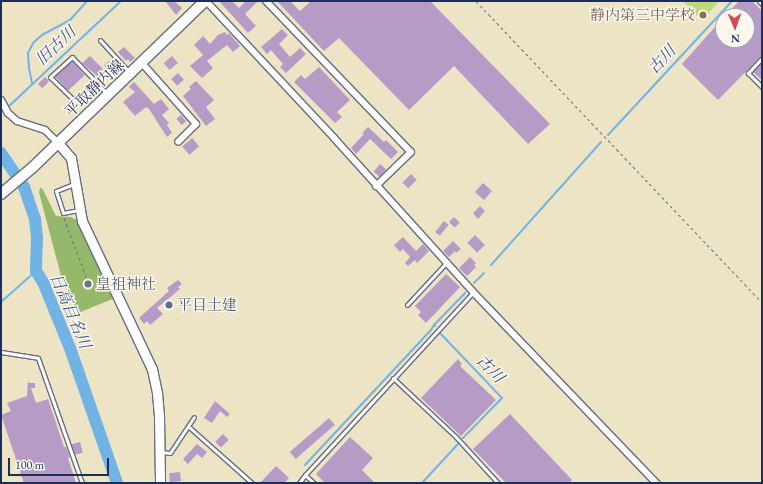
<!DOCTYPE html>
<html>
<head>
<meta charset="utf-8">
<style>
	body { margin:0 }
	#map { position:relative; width:763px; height:484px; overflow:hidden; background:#ede4c5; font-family:"EB Garamond","Noto Serif JP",serif }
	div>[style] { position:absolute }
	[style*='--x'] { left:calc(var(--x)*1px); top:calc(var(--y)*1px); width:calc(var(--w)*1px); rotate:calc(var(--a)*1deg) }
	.green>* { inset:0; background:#bed77b }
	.forest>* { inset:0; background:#96b86b }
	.stream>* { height:2px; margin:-1px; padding:0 1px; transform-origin:1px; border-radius:1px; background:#72b3e6 }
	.river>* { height:12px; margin:-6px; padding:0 6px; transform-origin:6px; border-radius:6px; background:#72b3e6 }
	.building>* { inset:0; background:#b69bc7; transform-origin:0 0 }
	.path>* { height:1px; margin-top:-0.5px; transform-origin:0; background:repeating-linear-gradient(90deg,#646e82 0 3px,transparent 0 6px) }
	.roads { filter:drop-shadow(1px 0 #646e82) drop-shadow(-1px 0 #646e82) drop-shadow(0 1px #646e82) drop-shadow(0 -1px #646e82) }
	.lane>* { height:3px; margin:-1.5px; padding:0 1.5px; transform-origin:1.5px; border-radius:1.5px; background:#fff }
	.street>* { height:6px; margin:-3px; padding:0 3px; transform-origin:3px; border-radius:3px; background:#fff }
	.secondary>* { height:9px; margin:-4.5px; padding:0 4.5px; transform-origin:4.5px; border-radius:4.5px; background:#fff }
	.primary>* { height:10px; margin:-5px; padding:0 5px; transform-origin:5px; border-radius:5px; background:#fff }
	.dots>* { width:11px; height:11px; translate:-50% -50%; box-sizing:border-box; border:2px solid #fbf7ec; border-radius:50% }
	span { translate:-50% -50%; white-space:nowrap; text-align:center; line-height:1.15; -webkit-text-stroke:3px #fbf7ec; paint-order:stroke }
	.education-label { font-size:15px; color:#785e54 }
	.right { translate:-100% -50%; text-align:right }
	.street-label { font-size:15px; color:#1b2f5e }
	.worship-label { font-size:15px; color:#5b616d }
	.left { translate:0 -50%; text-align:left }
	.service-label { font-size:15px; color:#4e5e75 }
	.water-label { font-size:16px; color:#355787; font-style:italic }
	.frame { position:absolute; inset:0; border:2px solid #1b2f5e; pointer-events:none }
	.north { position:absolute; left:715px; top:8px; width:40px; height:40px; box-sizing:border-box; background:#fbf7ec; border:1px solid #a1a7b3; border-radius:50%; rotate:178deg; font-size:11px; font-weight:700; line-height:16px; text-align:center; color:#1b2f5e }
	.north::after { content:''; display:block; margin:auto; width:14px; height:18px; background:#d1495b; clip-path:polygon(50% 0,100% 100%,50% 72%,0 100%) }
	.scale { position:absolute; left:8px; top:458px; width:101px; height:18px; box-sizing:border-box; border:2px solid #1b2f5e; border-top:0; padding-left:5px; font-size:12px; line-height:14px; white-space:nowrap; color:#1b2f5e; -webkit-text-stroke:3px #fbf7ec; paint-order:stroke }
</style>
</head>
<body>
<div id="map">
	<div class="green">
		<div style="clip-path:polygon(683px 1px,719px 1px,702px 21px)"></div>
	</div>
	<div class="forest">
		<div style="clip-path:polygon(40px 188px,42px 188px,56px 216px,71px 217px,78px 221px,115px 298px,78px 313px,61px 276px,39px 192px)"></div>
	</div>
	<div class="stream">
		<div style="--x:32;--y:83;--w:15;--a:-101"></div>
		<div style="--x:29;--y:68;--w:15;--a:-94"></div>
		<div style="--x:28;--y:53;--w:11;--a:-63"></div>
		<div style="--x:33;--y:43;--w:12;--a:-42"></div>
		<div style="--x:42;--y:35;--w:32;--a:-28"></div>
		<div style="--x:70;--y:20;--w:25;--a:-48"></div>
		<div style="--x:7;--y:108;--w:156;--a:-43.2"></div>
		<div style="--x:608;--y:135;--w:183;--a:-47.2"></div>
		<div style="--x:491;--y:265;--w:165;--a:-48.2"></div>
		<div style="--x:474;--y:283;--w:14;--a:-45"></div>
		<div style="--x:1;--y:302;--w:47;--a:-41.5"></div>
		<div style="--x:435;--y:326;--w:1;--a:-135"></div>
		<div style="--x:434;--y:325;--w:45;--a:-45.9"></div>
		<div style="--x:440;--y:333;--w:90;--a:46.4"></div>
		<div style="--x:502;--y:398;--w:56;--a:134.3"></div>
		<div style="--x:305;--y:465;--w:185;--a:-47"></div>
		<div style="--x:431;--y:330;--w:6;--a:-59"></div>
		<div style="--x:422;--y:483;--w:53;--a:-47.3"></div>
	</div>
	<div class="river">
		<div style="--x:1;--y:153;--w:41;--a:55.9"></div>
		<div style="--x:24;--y:187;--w:34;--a:71"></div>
		<div style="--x:35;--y:219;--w:19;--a:84"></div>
		<div style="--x:37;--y:238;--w:33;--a:92"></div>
		<div style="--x:36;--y:271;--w:13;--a:58"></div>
		<div style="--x:43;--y:282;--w:71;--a:67.8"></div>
		<div style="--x:70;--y:348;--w:143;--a:70.8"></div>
	</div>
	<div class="building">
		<div style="clip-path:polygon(165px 1px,174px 1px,182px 8px,176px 15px)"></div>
		<div style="clip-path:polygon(219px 1px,232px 1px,239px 8px,246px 1px,258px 1px,245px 14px,256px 26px,248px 33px)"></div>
		<div style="clip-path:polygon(277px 1px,290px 1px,300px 11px,311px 1px,430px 1px,550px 124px,528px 144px,454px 66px,409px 110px,339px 38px,324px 51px)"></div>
		<div style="clip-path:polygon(739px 1px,752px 1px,762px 11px,762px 55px,718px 100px,682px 64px,723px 18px,723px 40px,747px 40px,747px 16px,725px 16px)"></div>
		<div style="clip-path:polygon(282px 29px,288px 35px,279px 44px,290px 57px,300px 48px,306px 54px,286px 73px,280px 67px,283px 64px,271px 50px,267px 54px,261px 47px)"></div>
		<div style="clip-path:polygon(225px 32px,227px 35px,229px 33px,240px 46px,233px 52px,227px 45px,207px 61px,213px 68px,202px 78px,190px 66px,203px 55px,194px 45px,203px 36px,210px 44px,218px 35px)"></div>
		<div style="clip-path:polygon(124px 47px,135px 58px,130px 62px,128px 59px,126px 61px,118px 52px)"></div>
		<div style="clip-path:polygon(90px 56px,103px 69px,97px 76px,82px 63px)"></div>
		<div style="left:172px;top:56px;width:9px;height:11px;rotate:49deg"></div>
		<div style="left:72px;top:61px;width:19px;height:23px;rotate:47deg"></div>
		<div style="clip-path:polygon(109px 61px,114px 67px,110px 72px,104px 65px)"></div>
		<div style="clip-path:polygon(762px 62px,762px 80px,753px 72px)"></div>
		<div style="clip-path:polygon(319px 67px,350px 100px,337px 112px,342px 117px,335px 123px,294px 82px,301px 75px,305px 79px)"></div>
		<div style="left:178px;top:73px;width:9px;height:9px;rotate:49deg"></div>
		<div style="left:45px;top:77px;width:6px;height:10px;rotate:45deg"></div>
		<div style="clip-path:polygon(196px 81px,214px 100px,206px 107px,215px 119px,206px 126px,183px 96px,191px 89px,189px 87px)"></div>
		<div style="clip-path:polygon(134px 82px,154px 104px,161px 99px,169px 109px,162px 115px,169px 123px,167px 125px,172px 133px,167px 137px,149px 109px,146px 107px,135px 116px,123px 102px,135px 92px,129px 87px)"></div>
		<div style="left:181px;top:115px;width:8px;height:6px;rotate:50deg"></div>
		<div style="clip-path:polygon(368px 127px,384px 142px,386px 140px,398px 152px,391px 159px,370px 139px,356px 154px,351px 148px,364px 134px,362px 133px)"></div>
		<div style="left:192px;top:138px;width:11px;height:13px;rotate:49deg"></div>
		<div style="left:380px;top:164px;width:8px;height:10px;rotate:40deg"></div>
		<div style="left:411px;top:174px;width:8px;height:12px;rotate:45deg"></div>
		<div style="left:483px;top:183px;width:12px;height:12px;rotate:42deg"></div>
		<div style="clip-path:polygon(480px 206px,485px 211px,478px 219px,473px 213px)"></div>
		<div style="left:454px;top:217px;width:8px;height:7px;rotate:45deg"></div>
		<div style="left:444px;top:221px;width:6px;height:14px;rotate:39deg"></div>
		<div style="left:475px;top:235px;width:14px;height:11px;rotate:45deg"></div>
		<div style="clip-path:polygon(403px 237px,416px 251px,423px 244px,429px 251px,417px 263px,415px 260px,408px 266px,405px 263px,410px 257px,403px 249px,400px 252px,394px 245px)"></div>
		<div style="clip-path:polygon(453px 241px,461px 249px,456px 253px,455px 251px,449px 257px,443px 251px)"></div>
		<div style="clip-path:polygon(470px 257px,476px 263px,474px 265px,476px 267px,467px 276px,459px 268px)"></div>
		<div style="clip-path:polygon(446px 274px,460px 287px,426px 323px,418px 315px,421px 312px,415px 306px)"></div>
		<div style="clip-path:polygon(91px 279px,93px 287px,85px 289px,83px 282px)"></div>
		<div style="clip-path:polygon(178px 280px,182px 284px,178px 287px,180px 289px,157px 308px,163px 314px,150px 325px,147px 321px,144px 324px,139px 318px,169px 291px,167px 288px)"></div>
		<div style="clip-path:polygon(458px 359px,462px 364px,460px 366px,496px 400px,461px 436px,421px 398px)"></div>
		<div style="clip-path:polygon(28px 380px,29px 383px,35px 383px,35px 388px,31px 388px,36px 403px,48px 399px,64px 447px,66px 447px,70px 457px,68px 458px,76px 483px,24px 483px,1px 415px,11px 411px,7px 403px,27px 396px)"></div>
		<div style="clip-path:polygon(215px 401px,230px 414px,227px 417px,220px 411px,212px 423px,204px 418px)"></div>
		<div style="clip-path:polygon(510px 414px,572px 480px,569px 483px,506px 483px,473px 449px)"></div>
		<div style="left:329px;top:418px;width:9px;height:52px;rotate:49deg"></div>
		<div style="left:223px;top:434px;width:8px;height:11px;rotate:45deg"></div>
		<div style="clip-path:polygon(350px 437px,373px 458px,362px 470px,375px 483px,325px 483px,316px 474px)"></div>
		<div style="left:80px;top:442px;width:11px;height:9px;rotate:75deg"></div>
		<div style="clip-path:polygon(197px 444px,207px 452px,202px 458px,197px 454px,188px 464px,183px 459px)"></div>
		<div style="clip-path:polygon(276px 466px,289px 478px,284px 483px,260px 483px)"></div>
		<div style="left:180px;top:472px;width:9px;height:11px;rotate:84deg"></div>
	</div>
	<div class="path">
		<div style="--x:476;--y:1;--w:415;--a:46.5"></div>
		<div style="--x:64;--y:218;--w:65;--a:69.3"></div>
	</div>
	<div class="roads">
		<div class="lane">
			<div style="--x:759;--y:1;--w:4;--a:45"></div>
			<div style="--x:100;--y:40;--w:43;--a:47.8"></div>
			<div style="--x:762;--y:58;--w:21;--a:133"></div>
			<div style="--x:748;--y:73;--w:20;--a:45"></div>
			<div style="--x:99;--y:85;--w:28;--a:141"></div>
			<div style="--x:77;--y:103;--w:37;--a:-136"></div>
			<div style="--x:50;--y:77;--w:30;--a:-42"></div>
			<div style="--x:72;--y:57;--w:39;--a:46"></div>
			<div style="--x:99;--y:85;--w:12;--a:48"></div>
			<div style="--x:74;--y:184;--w:19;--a:159"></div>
			<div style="--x:56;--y:191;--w:23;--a:72"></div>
			<div style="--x:63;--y:213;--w:15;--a:-11"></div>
			<div style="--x:407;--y:305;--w:57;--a:-47.1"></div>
			<div style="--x:1;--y:352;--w:37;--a:9"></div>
			<div style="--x:38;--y:358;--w:133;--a:70.6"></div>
			<div style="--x:393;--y:378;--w:86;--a:43.1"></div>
			<div style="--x:456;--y:437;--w:62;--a:47.6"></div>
			<div style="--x:189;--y:427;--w:84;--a:41.6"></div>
			<div style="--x:161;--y:452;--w:9;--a:6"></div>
			<div style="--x:170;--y:453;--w:43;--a:-56.3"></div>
			<div style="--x:305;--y:475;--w:248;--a:-47.4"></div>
			<div style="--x:299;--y:483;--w:10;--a:-53"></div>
			<div style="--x:305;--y:475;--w:12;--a:42"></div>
		</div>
		<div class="street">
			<div style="--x:206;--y:1;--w:187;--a:46.9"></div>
			<div style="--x:334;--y:138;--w:207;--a:47.9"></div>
			<div style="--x:473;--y:292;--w:265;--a:46.2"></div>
			<div style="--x:266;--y:1;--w:209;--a:46.2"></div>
			<div style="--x:411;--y:152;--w:49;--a:135.8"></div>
			<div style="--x:141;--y:62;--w:83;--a:48.4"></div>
			<div style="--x:196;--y:124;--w:25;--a:135"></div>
			<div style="--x:1;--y:100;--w:15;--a:62"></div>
			<div style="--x:8;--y:113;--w:12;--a:42"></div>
			<div style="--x:17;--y:121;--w:29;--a:18"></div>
			<div style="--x:45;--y:130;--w:18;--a:45"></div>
		</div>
		<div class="secondary">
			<div style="--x:58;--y:143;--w:20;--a:49"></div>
			<div style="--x:71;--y:158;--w:64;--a:80.1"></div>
			<div style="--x:82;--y:221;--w:164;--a:64.7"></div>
			<div style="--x:152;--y:369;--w:25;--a:78"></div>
			<div style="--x:157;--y:393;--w:24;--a:85"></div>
			<div style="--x:159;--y:417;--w:66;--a:89.1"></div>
		</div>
		<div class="primary">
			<div style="--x:1;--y:194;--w:40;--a:-40"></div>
			<div style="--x:32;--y:168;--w:240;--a:-44"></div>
		</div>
	</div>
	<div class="dots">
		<div style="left:703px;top:15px;background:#8d6e63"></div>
		<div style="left:88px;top:284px;background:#6b7280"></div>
		<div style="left:169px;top:305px;background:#5c6f8a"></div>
	</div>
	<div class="education-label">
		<span class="right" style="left:695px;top:15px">静内第三中学校</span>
	</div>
	<div class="street-label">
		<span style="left:94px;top:88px;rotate:-44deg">平取静内線</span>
	</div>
	<div class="worship-label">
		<span class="left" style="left:96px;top:284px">皇祖神社</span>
	</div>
	<div class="service-label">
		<span class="left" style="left:177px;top:305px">平目土建</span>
	</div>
	<div class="water-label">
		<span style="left:56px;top:46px;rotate:-43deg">旧古川</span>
		<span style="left:662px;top:60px;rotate:-47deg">古川</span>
		<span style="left:70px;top:311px;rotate:67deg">日高目名川</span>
		<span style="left:490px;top:369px;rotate:46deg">古川</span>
	</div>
	<div class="frame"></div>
	<div class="north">N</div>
	<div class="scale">100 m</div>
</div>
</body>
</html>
